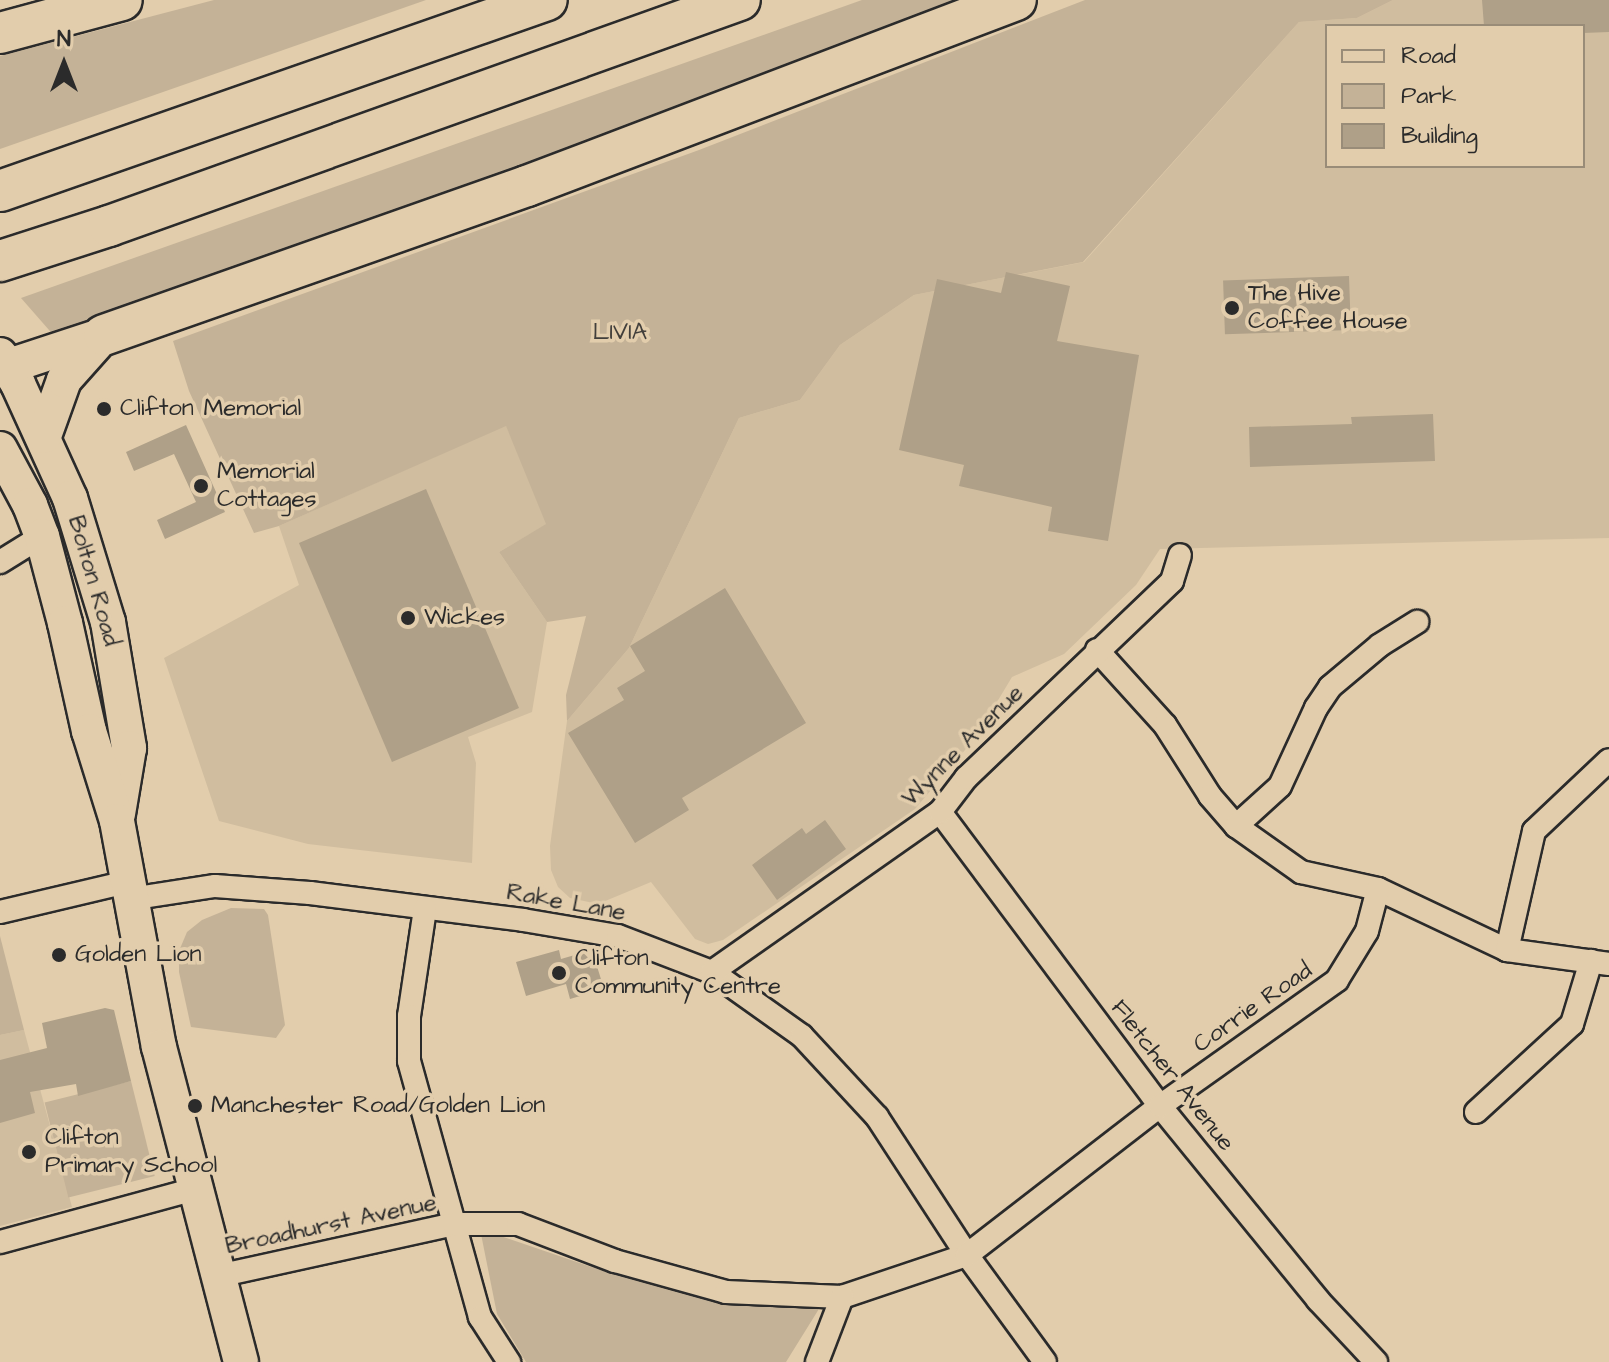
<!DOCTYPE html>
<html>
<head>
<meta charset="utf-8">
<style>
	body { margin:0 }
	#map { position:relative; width:1609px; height:1362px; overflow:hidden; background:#e2cdac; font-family:"Architects Daughter",sans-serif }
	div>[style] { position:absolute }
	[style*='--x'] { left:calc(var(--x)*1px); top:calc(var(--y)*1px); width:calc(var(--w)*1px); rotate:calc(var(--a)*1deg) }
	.built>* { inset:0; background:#d0bd9f }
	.green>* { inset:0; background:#c4b297; transform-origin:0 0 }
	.building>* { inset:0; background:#afa088; transform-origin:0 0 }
	.roads { filter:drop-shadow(2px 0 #2b2b2b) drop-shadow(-2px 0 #2b2b2b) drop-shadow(0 2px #2b2b2b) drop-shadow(0 -2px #2b2b2b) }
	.minor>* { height:22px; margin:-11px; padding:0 11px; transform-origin:11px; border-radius:11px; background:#e2cdac }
	.primary>* { height:34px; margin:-17px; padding:0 17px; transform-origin:17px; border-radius:17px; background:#e2cdac }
	.motorway>* { height:40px; margin:-20px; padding:0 20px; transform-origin:20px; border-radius:20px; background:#e2cdac }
	.dots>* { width:22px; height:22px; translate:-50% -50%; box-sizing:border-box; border:4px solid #e2cdac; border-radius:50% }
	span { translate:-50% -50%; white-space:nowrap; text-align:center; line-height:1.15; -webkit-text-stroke:7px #e2cdac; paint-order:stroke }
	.poi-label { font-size:24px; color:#2b2b2b }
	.left { translate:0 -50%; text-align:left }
	.park-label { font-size:24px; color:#423f3b }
	.street-label { font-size:24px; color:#2b2b2b }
	.legend { position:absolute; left:1325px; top:24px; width:260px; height:144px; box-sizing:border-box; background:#e2cdac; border:2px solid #998c78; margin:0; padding:10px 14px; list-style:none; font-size:24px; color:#2b2b2b }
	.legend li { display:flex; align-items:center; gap:16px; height:40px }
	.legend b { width:40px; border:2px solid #998c78 }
	.north { position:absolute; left:24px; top:24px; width:80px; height:80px; -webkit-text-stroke:6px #e2cdac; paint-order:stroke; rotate:0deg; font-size:22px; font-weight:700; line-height:32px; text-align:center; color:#2b2b2b }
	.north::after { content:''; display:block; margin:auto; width:28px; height:36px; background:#2b2b2b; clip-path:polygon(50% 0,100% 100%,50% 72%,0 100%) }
</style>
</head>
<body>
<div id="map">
	<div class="built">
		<div style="clip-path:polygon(evenodd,1393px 0,1609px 0,1609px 538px,1160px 549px,1136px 585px,1064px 654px,1012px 677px,976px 737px,915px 809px,723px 940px,708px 944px,695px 939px,651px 882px,598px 904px,570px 898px,558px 887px,551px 870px,550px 846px,567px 721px,629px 648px,739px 418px,800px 400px,840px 345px,914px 295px,1084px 262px,1299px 22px,1357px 18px,1393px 0,1327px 26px,1583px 26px,1583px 166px,1327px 166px,1327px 26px)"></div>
		<div style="clip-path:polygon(506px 425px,547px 524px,499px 552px,547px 622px,532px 712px,468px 737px,476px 763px,472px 863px,308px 844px,219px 821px,164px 658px,299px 585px,279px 526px)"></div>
		<div style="clip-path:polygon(24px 1030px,72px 1207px,0 1226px,0 1035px)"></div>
	</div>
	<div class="green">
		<div style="clip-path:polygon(214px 0,426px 0,0 149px,0 56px)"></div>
		<div style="clip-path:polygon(862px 0,970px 0,783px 74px,56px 338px,21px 298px)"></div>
		<div style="clip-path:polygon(1085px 0,1393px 0,1357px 18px,1299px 22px,1083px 262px,914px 295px,840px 345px,800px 400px,739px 418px,629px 648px,567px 721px,566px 695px,586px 616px,547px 622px,499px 552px,546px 524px,506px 426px,279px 526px,254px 533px,189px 391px,173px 341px,699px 150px)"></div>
		<div style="clip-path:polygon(231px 908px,264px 909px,268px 915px,285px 1025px,276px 1038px,191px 1027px,179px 972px,179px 951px,187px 932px,202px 920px)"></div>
		<div style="clip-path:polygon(0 936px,24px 1030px,0 1035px)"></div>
		<div style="left:131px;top:1081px;width:98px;height:89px;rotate:76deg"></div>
		<div style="clip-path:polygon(480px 1229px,609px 1273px,723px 1299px,822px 1304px,786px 1362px,526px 1362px,497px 1314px)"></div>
	</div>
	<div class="building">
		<div style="clip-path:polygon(1482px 0,1609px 0,1609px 32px,1583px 33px,1583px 26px,1484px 26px)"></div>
		<div style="clip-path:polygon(1006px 272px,1070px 286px,1057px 341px,1139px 355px,1108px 541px,1048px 531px,1052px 507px,959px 486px,964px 465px,899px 450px,937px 279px,1001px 293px)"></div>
		<div style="left:1349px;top:276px;width:54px;height:126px;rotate:88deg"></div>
		<div style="clip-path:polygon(1433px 414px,1435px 461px,1250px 467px,1249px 427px,1352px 424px,1351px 417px)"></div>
		<div style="clip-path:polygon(186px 425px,225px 512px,165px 539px,157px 520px,196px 502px,174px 454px,134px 471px,126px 452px)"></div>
		<div style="left:426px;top:489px;width:238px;height:138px;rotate:67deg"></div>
		<div style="clip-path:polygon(725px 588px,806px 723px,682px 798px,689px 810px,635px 843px,568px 733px,624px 700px,617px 688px,645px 671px,630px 646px)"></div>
		<div style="clip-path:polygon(825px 820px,846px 849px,777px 900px,752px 865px,802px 828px,806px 834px)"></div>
		<div style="clip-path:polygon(559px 950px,561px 959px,592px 950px,604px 989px,570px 999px,566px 984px,526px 996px,516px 962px)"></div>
		<div style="clip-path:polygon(105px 1008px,114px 1010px,131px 1081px,78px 1096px,76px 1084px,30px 1092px,35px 1113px,0 1123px,0 1060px,47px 1048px,42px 1023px)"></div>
	</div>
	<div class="roads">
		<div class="minor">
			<div style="--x:0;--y:562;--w:49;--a:-31.8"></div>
			<div style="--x:1097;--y:650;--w:101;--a:47.8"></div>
			<div style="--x:1165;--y:725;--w:84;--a:57.6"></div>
			<div style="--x:1210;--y:796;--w:40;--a:49"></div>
			<div style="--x:1236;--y:826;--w:80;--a:35.3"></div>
			<div style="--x:1301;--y:872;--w:79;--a:12.4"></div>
			<div style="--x:1378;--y:889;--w:143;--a:25.3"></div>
			<div style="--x:1507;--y:950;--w:103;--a:7.8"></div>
			<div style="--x:940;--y:812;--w:367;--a:53.2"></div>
			<div style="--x:1160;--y:1106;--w:250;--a:50.8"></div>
			<div style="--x:1318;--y:1300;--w:85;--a:46.9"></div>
			<div style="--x:1236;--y:826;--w:59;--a:-42.3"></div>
			<div style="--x:1280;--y:786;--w:86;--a:-65.2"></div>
			<div style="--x:1316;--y:708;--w:25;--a:-56"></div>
			<div style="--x:1330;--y:687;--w:65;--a:-40"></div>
			<div style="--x:1380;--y:645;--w:44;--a:-31.9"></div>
			<div style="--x:130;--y:899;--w:86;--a:-8.7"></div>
			<div style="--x:215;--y:886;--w:95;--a:4.2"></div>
			<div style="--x:310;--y:893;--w:215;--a:7.2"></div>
			<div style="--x:523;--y:920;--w:96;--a:9.6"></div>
			<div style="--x:618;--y:936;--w:101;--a:21"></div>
			<div style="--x:712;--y:972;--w:110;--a:35.4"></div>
			<div style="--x:802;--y:1036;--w:110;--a:47.2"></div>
			<div style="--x:877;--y:1117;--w:165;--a:56.9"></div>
			<div style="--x:967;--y:1255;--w:132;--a:53.9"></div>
			<div style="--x:425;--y:909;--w:108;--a:98.5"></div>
			<div style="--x:409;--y:1016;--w:45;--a:90"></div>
			<div style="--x:409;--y:1061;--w:266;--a:74.5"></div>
			<div style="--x:480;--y:1317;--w:54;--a:57.2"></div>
			<div style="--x:0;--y:912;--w:130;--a:-13.3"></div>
			<div style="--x:1507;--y:950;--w:122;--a:-77.2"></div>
			<div style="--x:1534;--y:831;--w:103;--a:-43.4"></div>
			<div style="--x:712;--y:972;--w:279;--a:-35.1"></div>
			<div style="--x:940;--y:812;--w:43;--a:-52.6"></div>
			<div style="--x:966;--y:778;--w:285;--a:-43.7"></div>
			<div style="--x:1172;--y:581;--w:27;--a:-73"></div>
			<div style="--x:1476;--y:1112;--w:130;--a:-42.5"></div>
			<div style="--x:1572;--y:1024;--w:66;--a:-73.2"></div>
			<div style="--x:0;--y:1242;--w:202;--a:-15.2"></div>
			<div style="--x:218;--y:1276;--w:242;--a:-12.4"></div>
			<div style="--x:454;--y:1224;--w:64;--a:0"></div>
			<div style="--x:518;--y:1224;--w:104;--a:20.9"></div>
			<div style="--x:615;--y:1261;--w:115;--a:15.6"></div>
			<div style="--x:726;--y:1292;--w:116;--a:2.5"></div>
			<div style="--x:842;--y:1297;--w:132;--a:-18.6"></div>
			<div style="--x:967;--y:1255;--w:244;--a:-37.7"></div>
			<div style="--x:1160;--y:1106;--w:217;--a:-35.4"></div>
			<div style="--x:1337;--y:980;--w:57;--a:-58.5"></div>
			<div style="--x:1367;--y:931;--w:43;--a:-75.3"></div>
			<div style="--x:817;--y:1362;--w:70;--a:-69"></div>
		</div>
		<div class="primary">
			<div style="--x:0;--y:355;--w:34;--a:58"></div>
			<div style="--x:18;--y:384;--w:125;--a:65.5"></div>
			<div style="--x:70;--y:498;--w:130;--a:73"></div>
			<div style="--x:108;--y:622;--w:128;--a:80.5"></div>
			<div style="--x:129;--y:748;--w:67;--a:99.5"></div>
			<div style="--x:0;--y:369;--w:105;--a:-18.3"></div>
			<div style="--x:44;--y:436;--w:59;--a:-70.3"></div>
			<div style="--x:64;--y:380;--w:60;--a:-48.4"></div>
			<div style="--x:0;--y:449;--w:64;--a:61.8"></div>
			<div style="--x:30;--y:505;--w:33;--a:69"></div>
			<div style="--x:42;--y:536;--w:90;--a:75.2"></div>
			<div style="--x:65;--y:623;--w:111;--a:77.5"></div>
			<div style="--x:89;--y:731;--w:94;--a:72.7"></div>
			<div style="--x:117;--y:821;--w:230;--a:79.5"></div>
			<div style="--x:159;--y:1047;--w:325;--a:75.4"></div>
		</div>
		<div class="motorway">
			<div style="--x:0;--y:33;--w:126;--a:-15.1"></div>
			<div style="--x:0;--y:191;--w:579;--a:-19.25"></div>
			<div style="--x:0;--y:261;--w:114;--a:-17.8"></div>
			<div style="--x:109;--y:226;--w:670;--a:-19.71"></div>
			<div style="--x:104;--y:335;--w:448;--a:-19.4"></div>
			<div style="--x:527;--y:186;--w:523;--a:-20.83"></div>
		</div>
	</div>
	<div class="dots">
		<div style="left:1232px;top:308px;background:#2b2b2b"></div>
		<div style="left:104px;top:409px;background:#2b2b2b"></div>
		<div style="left:201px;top:486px;background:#2b2b2b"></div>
		<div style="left:408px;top:618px;background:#2b2b2b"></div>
		<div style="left:59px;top:955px;background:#2b2b2b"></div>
		<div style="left:559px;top:973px;background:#2b2b2b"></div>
		<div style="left:195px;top:1106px;background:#2b2b2b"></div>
		<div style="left:29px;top:1152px;background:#2b2b2b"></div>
	</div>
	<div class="poi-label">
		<span class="left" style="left:1248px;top:308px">The Hive<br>Coffee House</span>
		<span class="left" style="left:120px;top:409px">Clifton Memorial</span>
		<span class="left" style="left:217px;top:486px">Memorial<br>Cottages</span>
		<span class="left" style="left:424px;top:618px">Wickes</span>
		<span class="left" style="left:75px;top:955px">Golden Lion</span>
		<span class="left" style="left:575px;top:973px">Clifton<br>Community Centre</span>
		<span class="left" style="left:211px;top:1106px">Manchester Road/Golden Lion</span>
		<span class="left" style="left:45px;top:1152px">Clifton<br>Primary School</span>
	</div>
	<div class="park-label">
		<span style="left:620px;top:333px">LIVIA</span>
	</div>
	<div class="street-label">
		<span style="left:93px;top:581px;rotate:74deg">Bolton Road</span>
		<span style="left:963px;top:746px;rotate:-45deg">Wynne Avenue</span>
		<span style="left:566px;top:903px;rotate:10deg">Rake Lane</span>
		<span style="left:1253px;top:1008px;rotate:-35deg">Corrie Road</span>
		<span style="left:1172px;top:1076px;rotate:52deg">Fletcher Avenue</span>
		<span style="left:331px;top:1225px;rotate:-12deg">Broadhurst Avenue</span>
	</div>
	<ul class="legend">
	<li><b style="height:10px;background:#e2cdac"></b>Road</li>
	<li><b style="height:22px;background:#c4b297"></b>Park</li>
	<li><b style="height:22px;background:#afa088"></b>Building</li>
	</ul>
	<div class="north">N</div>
</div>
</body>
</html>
